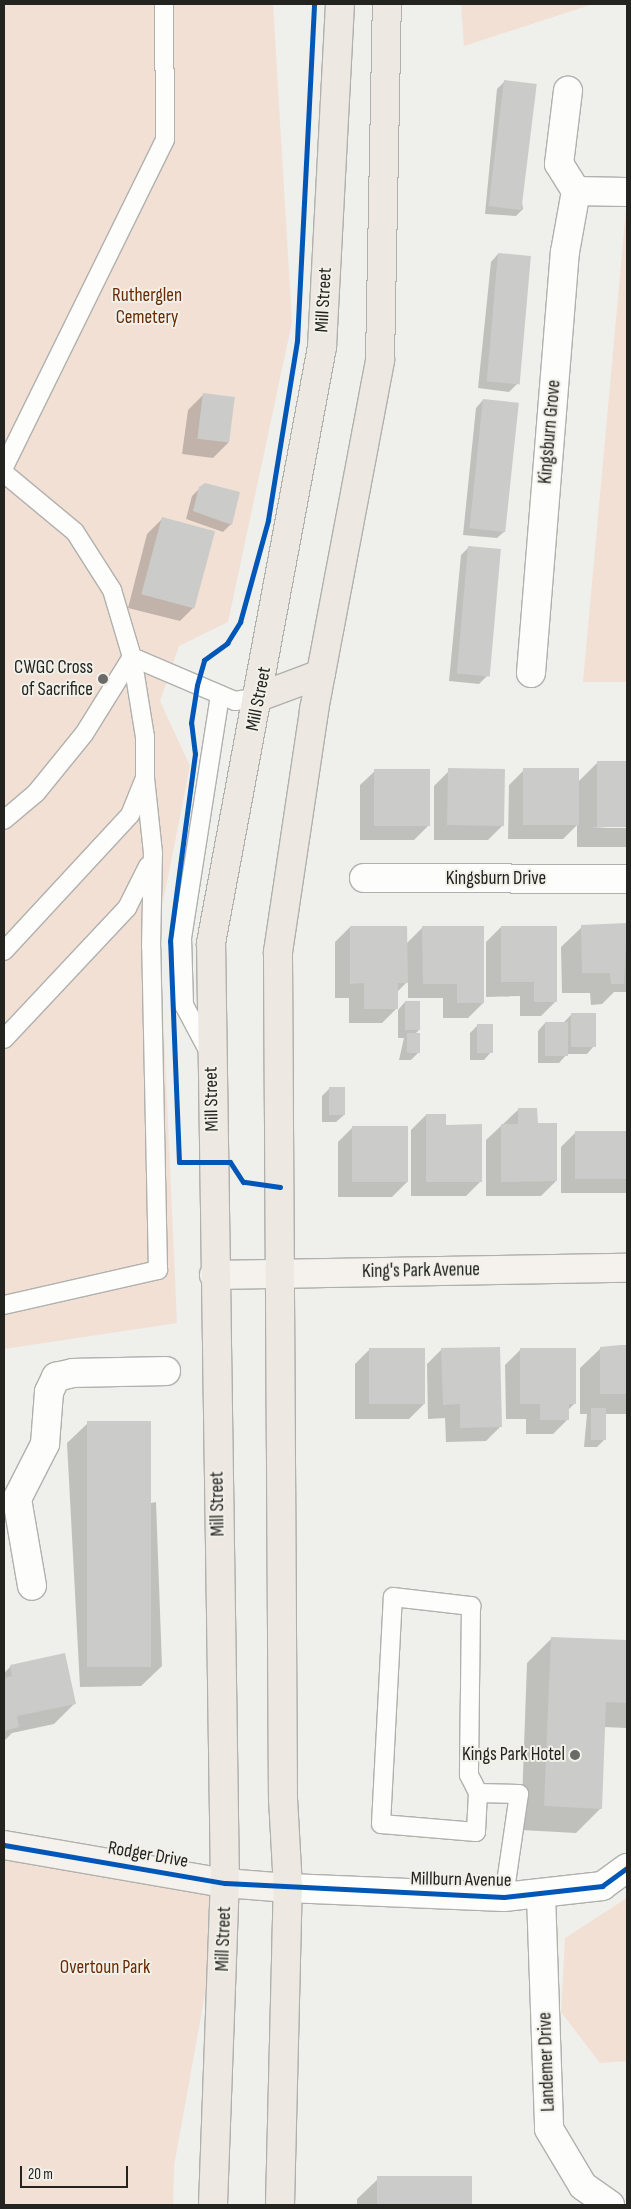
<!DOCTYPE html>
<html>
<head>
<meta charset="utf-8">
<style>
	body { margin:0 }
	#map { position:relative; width:631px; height:2209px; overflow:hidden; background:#efefeb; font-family:"Sofia Sans Condensed",sans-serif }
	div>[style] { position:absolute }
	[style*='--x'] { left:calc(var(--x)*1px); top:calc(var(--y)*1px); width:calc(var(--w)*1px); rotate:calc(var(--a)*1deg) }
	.green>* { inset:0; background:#f2e0d5 }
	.shadow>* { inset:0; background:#0003 }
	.building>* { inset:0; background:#cbccc9; transform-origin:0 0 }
	.roads { filter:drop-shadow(1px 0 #b0b0ad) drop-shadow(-1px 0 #b0b0ad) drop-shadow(0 1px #b0b0ad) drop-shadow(0 -1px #b0b0ad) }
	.lane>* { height:18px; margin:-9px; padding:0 9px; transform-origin:9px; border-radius:9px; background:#fdfdfc }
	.street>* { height:28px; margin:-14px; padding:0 14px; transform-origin:14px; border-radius:14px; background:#fdfdfc }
	.secondary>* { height:28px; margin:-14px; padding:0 14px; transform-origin:14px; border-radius:14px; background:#f5f2ee }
	.primary>* { height:28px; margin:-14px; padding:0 14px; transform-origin:14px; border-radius:14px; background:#ede8e1 }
	.cycleway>* { height:5px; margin:-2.5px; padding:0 2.5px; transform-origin:2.5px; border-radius:2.5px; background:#0057b8 }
	.dots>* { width:14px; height:14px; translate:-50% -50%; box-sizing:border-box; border:2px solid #f1f0e9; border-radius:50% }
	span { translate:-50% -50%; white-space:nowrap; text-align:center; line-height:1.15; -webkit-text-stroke:4px #f1f0e9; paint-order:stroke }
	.park-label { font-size:19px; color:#692a02 }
	.street-label { font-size:19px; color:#232320 }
	.poi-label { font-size:19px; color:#232320 }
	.right { translate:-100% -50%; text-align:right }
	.frame { position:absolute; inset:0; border:5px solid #232320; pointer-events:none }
	.scale { position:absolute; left:20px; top:2166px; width:108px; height:22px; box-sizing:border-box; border:2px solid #232320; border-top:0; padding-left:6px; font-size:15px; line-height:18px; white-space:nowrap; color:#232320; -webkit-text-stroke:4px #f1f0e9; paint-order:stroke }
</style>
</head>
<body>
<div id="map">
	<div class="green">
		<div style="clip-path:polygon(4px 4px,273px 4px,292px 322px,228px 622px,179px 646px,160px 701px,190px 766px,159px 922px,177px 1323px,4px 1349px)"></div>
		<div style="clip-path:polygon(461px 4px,593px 4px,464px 46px)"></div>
		<div style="clip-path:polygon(626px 210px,627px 682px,583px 682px)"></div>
		<div style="clip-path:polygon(4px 1845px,225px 1883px,174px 2166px,173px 2205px,4px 2205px)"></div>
		<div style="clip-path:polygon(627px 1898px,627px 2061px,600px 2063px,561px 2012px,565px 1938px)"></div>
	</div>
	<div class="shadow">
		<div style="clip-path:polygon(505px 81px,523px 209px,516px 216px,485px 214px,497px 89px)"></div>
		<div style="clip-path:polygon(498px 254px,517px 384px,509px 392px,478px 388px,491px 262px)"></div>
		<div style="clip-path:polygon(203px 395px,234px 398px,228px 443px,213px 458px,182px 454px,188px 410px)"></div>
		<div style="clip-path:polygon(483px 400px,505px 531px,497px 538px,463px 535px,476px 408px)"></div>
		<div style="clip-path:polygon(200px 488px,231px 524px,223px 532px,186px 519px,192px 496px)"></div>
		<div style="clip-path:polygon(162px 519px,195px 606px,180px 621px,128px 608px,147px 534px)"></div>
		<div style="clip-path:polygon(469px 547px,487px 676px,479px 684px,449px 681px,461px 555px)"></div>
		<div style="clip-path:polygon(598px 762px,627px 762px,627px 826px,591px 828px,627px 828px,627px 847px,577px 847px,577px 825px,563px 839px,508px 839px,509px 785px,524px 770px,578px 782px)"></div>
		<div style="clip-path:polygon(375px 771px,429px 825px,414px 840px,360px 840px,360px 785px)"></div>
		<div style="clip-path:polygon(449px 771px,503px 825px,488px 840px,434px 840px,434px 786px)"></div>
		<div style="clip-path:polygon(627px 926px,627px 992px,614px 992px,602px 1004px,591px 1005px,590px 993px,562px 993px,561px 947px,582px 927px)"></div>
		<div style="clip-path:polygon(350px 927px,406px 944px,423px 927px,483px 1003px,468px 1018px,443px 1018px,443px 998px,408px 998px,408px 981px,397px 992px,397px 1008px,382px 1023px,349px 1023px,349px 998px,335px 998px,335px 942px)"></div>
		<div style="clip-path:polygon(501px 927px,556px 1001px,541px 1016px,520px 1016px,520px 996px,486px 997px,486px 942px)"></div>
		<div style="clip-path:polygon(405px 1002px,419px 1030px,415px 1034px,419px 1052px,411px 1060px,399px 1060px,404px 1038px,398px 1038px,398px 1010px)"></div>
		<div style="clip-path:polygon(572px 1014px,594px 1046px,587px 1054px,567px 1054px,559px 1063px,538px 1063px,538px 1031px,545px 1023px,564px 1022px)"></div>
		<div style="clip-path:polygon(478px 1025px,491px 1052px,484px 1060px,470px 1060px,470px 1033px)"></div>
		<div style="clip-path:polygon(329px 1089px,344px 1115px,336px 1122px,322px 1122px,322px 1096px)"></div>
		<div style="clip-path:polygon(519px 1109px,536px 1125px,556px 1181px,541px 1196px,486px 1196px,486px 1140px)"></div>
		<div style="clip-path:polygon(426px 1115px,445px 1126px,481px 1181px,466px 1196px,411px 1196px,411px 1130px)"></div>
		<div style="clip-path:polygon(353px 1127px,407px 1182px,392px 1197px,338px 1197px,338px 1142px)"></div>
		<div style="clip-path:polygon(576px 1132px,627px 1132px,627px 1193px,561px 1193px,561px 1147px)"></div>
		<div style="clip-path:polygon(601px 1348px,627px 1348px,627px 1414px,605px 1414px,605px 1439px,597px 1447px,584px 1447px,587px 1414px,580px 1414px,580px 1368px)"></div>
		<div style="clip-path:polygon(370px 1349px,424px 1404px,409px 1419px,355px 1419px,355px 1364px)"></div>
		<div style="clip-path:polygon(442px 1349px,501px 1426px,486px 1441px,446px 1442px,445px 1418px,428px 1419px,427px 1364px)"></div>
		<div style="clip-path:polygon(520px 1350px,575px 1403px,568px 1410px,568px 1419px,553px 1434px,526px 1434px,526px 1419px,506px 1419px,505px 1365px)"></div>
		<div style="clip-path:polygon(88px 1423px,151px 1503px,156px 1502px,162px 1666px,141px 1686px,80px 1687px,67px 1443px)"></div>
		<div style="clip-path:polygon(552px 1638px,627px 1641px,627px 1728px,604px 1727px,601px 1808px,576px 1833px,521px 1830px,527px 1663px)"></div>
		<div style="clip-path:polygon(11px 1666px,75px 1703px,54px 1724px,12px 1733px,4px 1741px,4px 1673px)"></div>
		<div style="clip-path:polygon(471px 2178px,471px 2205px,357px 2205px,357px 2199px,378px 2179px)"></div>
	</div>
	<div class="building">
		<div style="left:504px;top:80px;width:33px;height:127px;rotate:7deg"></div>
		<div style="left:498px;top:253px;width:33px;height:129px;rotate:5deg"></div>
		<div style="left:203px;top:393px;width:32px;height:46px;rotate:7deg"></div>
		<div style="left:483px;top:399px;width:36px;height:130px;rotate:6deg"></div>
		<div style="clip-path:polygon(205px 483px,240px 492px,232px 525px,193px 511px,199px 487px)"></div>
		<div style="left:162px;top:517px;width:55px;height:80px;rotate:15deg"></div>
		<div style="left:468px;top:546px;width:33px;height:128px;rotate:5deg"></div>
		<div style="left:597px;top:761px;width:30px;height:66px"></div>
		<div style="left:579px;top:768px;width:57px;height:56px;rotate:90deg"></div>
		<div style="left:374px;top:769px;width:56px;height:57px"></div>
		<div style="left:505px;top:769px;width:57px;height:57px;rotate:91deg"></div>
		<div style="clip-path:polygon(627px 923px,624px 984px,611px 984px,610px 973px,582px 973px,581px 925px)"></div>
		<div style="clip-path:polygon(350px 926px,407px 926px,408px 983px,398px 983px,398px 1009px,364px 1009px,364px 983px,350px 984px)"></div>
		<div style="clip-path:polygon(422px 926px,484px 926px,484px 1003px,457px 1003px,457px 984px,423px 984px)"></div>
		<div style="clip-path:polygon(501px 926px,557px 926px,557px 1002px,534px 1002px,534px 982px,501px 982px)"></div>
		<div style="left:405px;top:1001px;width:15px;height:29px"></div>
		<div style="left:571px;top:1013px;width:25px;height:34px"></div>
		<div style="left:545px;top:1022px;width:23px;height:34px"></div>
		<div style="left:477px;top:1024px;width:16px;height:29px"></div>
		<div style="left:407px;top:1033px;width:13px;height:20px"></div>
		<div style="left:329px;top:1087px;width:16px;height:28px"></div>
		<div style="clip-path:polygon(518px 1108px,537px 1108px,538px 1123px,557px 1123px,557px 1181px,501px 1182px,501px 1124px,518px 1124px)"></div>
		<div style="clip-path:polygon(426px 1114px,446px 1114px,446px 1125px,482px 1124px,482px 1182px,426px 1182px)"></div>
		<div style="left:352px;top:1126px;width:56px;height:56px"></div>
		<div style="left:575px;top:1131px;width:52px;height:48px"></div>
		<div style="clip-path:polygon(621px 1345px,627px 1345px,627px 1394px,600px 1394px,600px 1347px)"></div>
		<div style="clip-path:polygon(500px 1347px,502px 1427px,460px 1428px,460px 1404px,443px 1405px,441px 1348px)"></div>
		<div style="left:369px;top:1348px;width:56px;height:56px"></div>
		<div style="clip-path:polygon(520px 1348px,576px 1348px,576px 1404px,569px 1404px,569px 1420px,540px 1420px,540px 1404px,520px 1404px)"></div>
		<div style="left:591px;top:1408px;width:15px;height:32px"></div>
		<div style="left:87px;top:1421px;width:64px;height:246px"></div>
		<div style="clip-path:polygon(551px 1637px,627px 1640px,627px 1703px,606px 1702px,602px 1809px,544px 1806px)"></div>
		<div style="clip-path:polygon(65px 1653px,76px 1704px,17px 1716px,19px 1727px,4px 1731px,4px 1678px,12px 1676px,10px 1665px)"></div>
		<div style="left:472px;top:2176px;width:29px;height:95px;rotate:90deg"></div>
	</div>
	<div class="roads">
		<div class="lane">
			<div style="--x:4;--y:467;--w:364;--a:-63.8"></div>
			<div style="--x:165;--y:140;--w:136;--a:-90.4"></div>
			<div style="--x:4;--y:473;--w:92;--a:39.7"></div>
			<div style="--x:75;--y:532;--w:69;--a:57.5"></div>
			<div style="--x:112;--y:590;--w:70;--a:73.4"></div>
			<div style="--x:132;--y:657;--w:112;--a:23.1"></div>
			<div style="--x:235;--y:701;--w:24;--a:-9"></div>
			<div style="--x:4;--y:820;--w:42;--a:-40.2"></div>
			<div style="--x:36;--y:793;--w:76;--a:-50.9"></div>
			<div style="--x:84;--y:734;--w:91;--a:-58.1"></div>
			<div style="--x:4;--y:951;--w:185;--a:-47.2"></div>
			<div style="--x:130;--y:815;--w:40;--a:-68"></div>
			<div style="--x:145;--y:778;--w:41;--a:-90"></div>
			<div style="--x:145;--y:737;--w:81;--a:-99.2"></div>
			<div style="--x:4;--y:1039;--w:180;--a:-46.8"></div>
			<div style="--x:127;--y:908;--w:47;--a:-63.4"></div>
			<div style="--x:209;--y:1052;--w:53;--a:-118"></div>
			<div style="--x:184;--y:1005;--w:67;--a:-91.7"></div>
			<div style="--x:182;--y:938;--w:246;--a:-81.1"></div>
			<div style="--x:4;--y:1305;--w:158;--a:-12.8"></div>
			<div style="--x:158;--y:1270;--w:323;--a:-91.2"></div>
			<div style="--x:151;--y:947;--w:94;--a:-88.8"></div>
			<div style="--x:153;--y:853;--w:75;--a:-96.1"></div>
			<div style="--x:393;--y:1597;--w:79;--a:6.6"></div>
			<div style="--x:471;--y:1606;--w:169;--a:90.7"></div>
			<div style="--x:469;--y:1775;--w:20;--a:63"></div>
			<div style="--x:478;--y:1793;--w:39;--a:93"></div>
			<div style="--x:476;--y:1832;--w:95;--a:-175.2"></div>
			<div style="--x:381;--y:1824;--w:227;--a:-87"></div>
			<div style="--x:478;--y:1793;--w:41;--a:1.4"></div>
			<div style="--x:519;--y:1794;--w:104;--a:98.3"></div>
		</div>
		<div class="street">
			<div style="--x:576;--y:191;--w:51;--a:1.1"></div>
			<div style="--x:531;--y:673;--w:422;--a:-85.4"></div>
			<div style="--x:565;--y:252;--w:62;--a:-79.8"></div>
			<div style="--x:576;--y:191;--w:32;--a:-122"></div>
			<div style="--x:559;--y:164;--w:74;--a:-83"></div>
			<div style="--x:364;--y:878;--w:263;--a:0.2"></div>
			<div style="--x:17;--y:1499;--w:62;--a:-63"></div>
			<div style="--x:45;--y:1444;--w:52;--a:-85.6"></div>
			<div style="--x:49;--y:1392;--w:17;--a:-65"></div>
			<div style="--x:56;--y:1377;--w:17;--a:-13"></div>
			<div style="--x:73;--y:1373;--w:93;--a:-1.2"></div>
			<div style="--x:17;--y:1499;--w:88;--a:80.2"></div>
			<div style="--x:288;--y:1888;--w:216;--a:2.4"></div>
			<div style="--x:504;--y:1897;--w:99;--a:-6.4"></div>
			<div style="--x:602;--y:1886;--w:31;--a:-36"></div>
			<div style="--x:541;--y:1895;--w:234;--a:88"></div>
			<div style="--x:549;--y:2129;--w:66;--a:59.2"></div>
			<div style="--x:583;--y:2186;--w:33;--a:35"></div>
		</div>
		<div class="secondary">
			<div style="--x:214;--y:1275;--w:413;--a:-1"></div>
			<div style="--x:4;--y:1845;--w:224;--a:9.8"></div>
			<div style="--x:225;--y:1883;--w:63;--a:4.5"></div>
		</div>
		<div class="primary">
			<div style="--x:259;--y:697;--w:66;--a:-20.4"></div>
			<div style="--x:213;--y:2205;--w:322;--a:-87.9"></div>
			<div style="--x:225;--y:1883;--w:940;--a:-90.85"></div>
			<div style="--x:211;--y:943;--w:606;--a:-79.45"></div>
			<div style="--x:322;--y:347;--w:343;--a:-87"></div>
			<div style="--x:280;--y:2205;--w:317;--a:-88.6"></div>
			<div style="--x:288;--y:1888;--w:89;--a:-93.2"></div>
			<div style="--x:283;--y:1799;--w:847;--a:-90.34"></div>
			<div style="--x:278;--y:952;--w:245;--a:-81.5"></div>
			<div style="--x:314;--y:710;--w:356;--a:-79.3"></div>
			<div style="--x:380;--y:360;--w:356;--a:-88.9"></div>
		</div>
	</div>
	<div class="cycleway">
		<div style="--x:280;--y:1187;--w:37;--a:-172"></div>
		<div style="--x:243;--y:1182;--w:24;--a:-123"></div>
		<div style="--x:230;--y:1162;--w:51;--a:180"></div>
		<div style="--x:179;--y:1162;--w:221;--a:-92.3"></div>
		<div style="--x:170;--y:941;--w:189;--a:-82.4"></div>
		<div style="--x:195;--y:754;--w:31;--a:-97"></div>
		<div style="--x:191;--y:723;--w:38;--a:-81"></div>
		<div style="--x:197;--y:685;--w:26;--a:-74"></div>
		<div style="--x:204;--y:660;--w:29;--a:-36"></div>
		<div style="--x:227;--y:643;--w:25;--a:-58"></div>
		<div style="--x:240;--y:622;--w:106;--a:-74.6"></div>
		<div style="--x:268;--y:520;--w:181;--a:-80.8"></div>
		<div style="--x:297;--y:341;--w:337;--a:-87.1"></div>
		<div style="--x:4;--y:1845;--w:224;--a:9.8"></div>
		<div style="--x:225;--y:1883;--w:279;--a:2.9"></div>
		<div style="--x:504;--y:1897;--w:99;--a:-6.4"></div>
		<div style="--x:602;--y:1886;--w:31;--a:-36"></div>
	</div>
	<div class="dots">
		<div style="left:103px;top:679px;background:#6a6a67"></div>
		<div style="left:575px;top:1755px;background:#6a6a67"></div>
	</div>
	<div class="park-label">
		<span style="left:147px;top:307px">Rutherglen<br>Cemetery</span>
		<span style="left:105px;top:1968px">Overtoun Park</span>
	</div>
	<div class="street-label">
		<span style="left:324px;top:300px;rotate:-87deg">Mill Street</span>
		<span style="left:550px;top:432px;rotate:-85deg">Kingsburn Grove</span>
		<span style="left:259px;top:699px;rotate:-79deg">Mill Street</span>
		<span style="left:496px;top:879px">Kingsburn Drive</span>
		<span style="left:212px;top:1099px;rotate:-91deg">Mill Street</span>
		<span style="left:421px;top:1271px;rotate:-1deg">King's Park Avenue</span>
		<span style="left:218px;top:1504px;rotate:-91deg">Mill Street</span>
		<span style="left:148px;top:1855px;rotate:10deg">Rodger Drive</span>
		<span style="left:461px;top:1880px;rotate:1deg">Millburn Avenue</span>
		<span style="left:224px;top:1939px;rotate:-88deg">Mill Street</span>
		<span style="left:547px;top:2062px;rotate:-92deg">Landemer Drive</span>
	</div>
	<div class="poi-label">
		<span class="right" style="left:93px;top:679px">CWGC Cross<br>of Sacrifice</span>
		<span class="right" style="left:565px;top:1755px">Kings Park Hotel</span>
	</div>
	<div class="frame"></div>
	<div class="scale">20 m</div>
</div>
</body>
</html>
